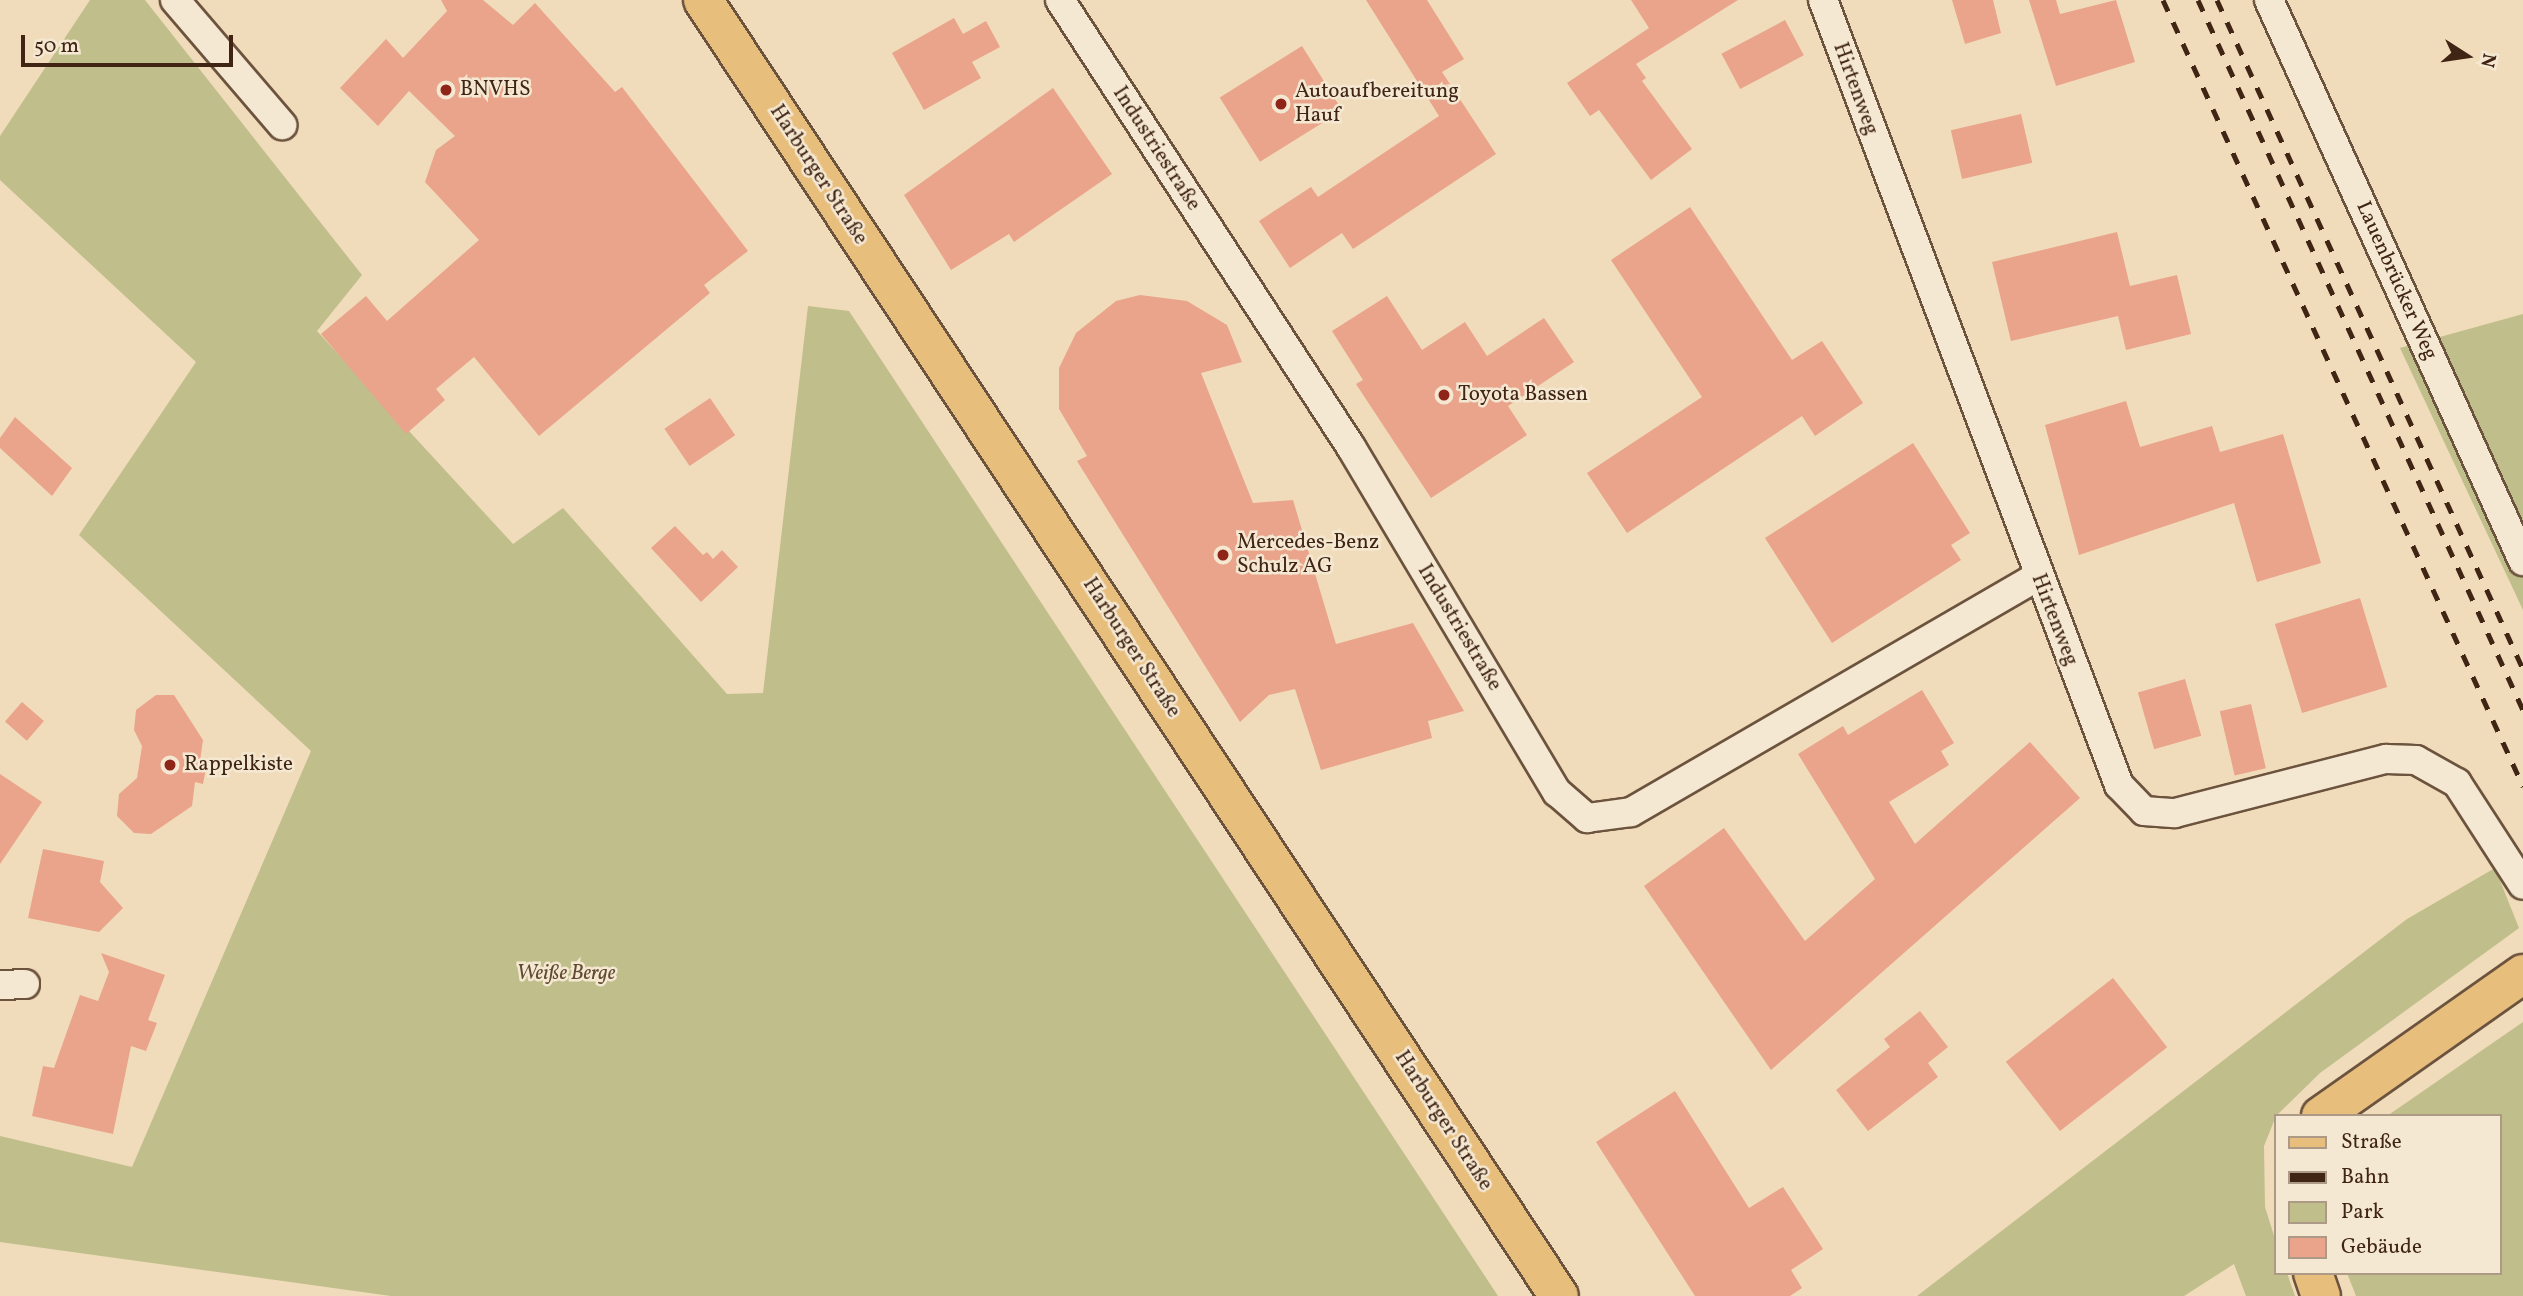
<!DOCTYPE html>
<html>
<head>
<meta charset="utf-8">
<style>
	body { margin:0 }
	#map { position:relative; width:2523px; height:1296px; overflow:hidden; background:#f0dcba; font-family:Vollkorn,serif }
	div>[style] { position:absolute }
	[style*='--x'] { left:calc(var(--x)*1px); top:calc(var(--y)*1px); width:calc(var(--w)*1px); rotate:calc(var(--a)*1deg) }
	.green>* { inset:0; background:#c0be8b }
	.building>* { inset:0; background:#e9a48b; transform-origin:0 0 }
	.roads { filter:drop-shadow(2px 0 #6c533e) drop-shadow(-2px 0 #6c533e) drop-shadow(0 2px #6c533e) drop-shadow(0 -2px #6c533e) }
	.minor>* { height:28px; margin:-14px; padding:0 14px; transform-origin:14px; border-radius:14px; background:#f5e8d2 }
	.primary>* { height:38px; margin:-19px; padding:0 19px; transform-origin:19px; border-radius:19px; background:#e8be7d }
	.rail>* { height:5px; margin-top:-2.5px; transform-origin:0; background:repeating-linear-gradient(90deg,#402515 0 12px,transparent 0 24px) }
	.dots>* { width:19px; height:19px; translate:-50% -50%; box-sizing:border-box; border:4px solid #f5e8d2; border-radius:50% }
	span { translate:-50% -50%; white-space:nowrap; text-align:center; line-height:1.15; -webkit-text-stroke:5px #f5e8d2; paint-order:stroke }
	.street-label { font-size:21px; color:#402515 }
	.poi-label { font-size:21px; color:#402515 }
	.left { translate:0 -50%; text-align:left }
	.park-label { font-size:21px; color:#604b32; font-style:italic }
	.legend { position:absolute; left:2274px; top:1114px; width:228px; height:161px; box-sizing:border-box; background:#f5e8d2; border:2px solid #ad9a86; margin:0; padding:9px 12px; list-style:none; font-size:21px; color:#402515 }
	.legend li { display:flex; align-items:center; gap:14px; height:35px }
	.legend b { width:35px; border:2px solid #ad9a86 }
	.north { position:absolute; left:2432px; top:21px; width:70px; height:70px; -webkit-text-stroke:5px #f5e8d2; paint-order:stroke; rotate:102deg; font-size:19px; font-weight:700; line-height:28px; text-align:center; color:#402515 }
	.north::after { content:''; display:block; margin:auto; width:24px; height:32px; background:#402515; clip-path:polygon(50% 0,100% 100%,50% 72%,0 100%) }
	.scale { position:absolute; left:21px; top:35px; width:212px; height:32px; box-sizing:border-box; border:4px solid #402515; border-top:0; padding-left:9px; font-size:21px; line-height:24px; white-space:nowrap; color:#402515; -webkit-text-stroke:5px #f5e8d2; paint-order:stroke }
</style>
</head>
<body>
<div id="map">
	<div class="green">
		<div style="clip-path:polygon(90px 0,145px 0,362px 275px,317px 331px,513px 544px,563px 508px,727px 694px,763px 693px,808px 306px,849px 311px,1498px 1296px,391px 1296px,0 1242px,0 1136px,132px 1167px,311px 751px,79px 535px,196px 362px,0 180px,0 136px)"></div>
		<div style="clip-path:polygon(2523px 314px,2523px 610px,2400px 348px)"></div>
		<div style="clip-path:polygon(2495px 868px,2519px 928px,2320px 1073px,2276px 1116px,2264px 1146px,2265px 1207px,2276px 1242px,2276px 1273px,2287px 1273px,2295px 1296px,2246px 1296px,2234px 1264px,2184px 1296px,1917px 1296px,2407px 919px)"></div>
		<div style="clip-path:polygon(2523px 1022px,2523px 1296px,2356px 1296px,2347px 1273px,2500px 1273px,2500px 1116px,2387px 1116px)"></div>
	</div>
	<div class="building">
		<div style="clip-path:polygon(441px 0,483px 0,513px 25px,535px 3px,615px 92px,622px 87px,748px 251px,704px 285px,710px 293px,539px 436px,474px 357px,436px 389px,445px 400px,406px 434px,321px 334px,366px 296px,387px 321px,479px 240px,425px 182px,436px 150px,455px 136px,409px 91px,378px 126px,340px 88px,386px 39px,403px 58px,447px 11px)"></div>
		<div style="clip-path:polygon(1366px 0,1427px 0,1464px 59px,1442px 72px,1496px 154px,1353px 249px,1342px 233px,1290px 268px,1259px 221px,1311px 187px,1318px 197px,1439px 116px)"></div>
		<div style="clip-path:polygon(1631px 0,1738px 0,1636px 64px,1646px 78px,1642px 81px,1692px 149px,1651px 180px,1599px 110px,1590px 116px,1567px 83px,1649px 28px)"></div>
		<div style="clip-path:polygon(1952px 0,1993px 0,2001px 33px,1965px 44px)"></div>
		<div style="clip-path:polygon(2029px 0,2056px 0,2060px 14px,2116px 0,2135px 62px,2056px 86px)"></div>
		<div style="clip-path:polygon(954px 18px,963px 34px,986px 21px,1000px 47px,972px 62px,981px 78px,924px 110px,892px 53px)"></div>
		<div style="left:1785px;top:20px;width:40px;height:72px;rotate:62deg"></div>
		<div style="left:1302px;top:46px;width:76px;height:97px;rotate:58deg"></div>
		<div style="clip-path:polygon(1053px 88px,1112px 174px,1014px 242px,1009px 234px,951px 270px,904px 195px)"></div>
		<div style="left:2021px;top:114px;width:50px;height:72px;rotate:77deg"></div>
		<div style="clip-path:polygon(1690px 207px,1792px 360px,1822px 341px,1863px 403px,1815px 436px,1802px 416px,1627px 533px,1587px 473px,1702px 397px,1611px 260px)"></div>
		<div style="clip-path:polygon(2117px 232px,2130px 286px,2177px 275px,2191px 334px,2126px 350px,2118px 316px,2011px 341px,1992px 262px)"></div>
		<div style="clip-path:polygon(1140px 295px,1187px 301px,1227px 325px,1242px 362px,1201px 373px,1253px 503px,1293px 500px,1336px 644px,1413px 623px,1464px 711px,1428px 721px,1432px 738px,1321px 770px,1295px 689px,1269px 695px,1240px 722px,1077px 461px,1087px 456px,1059px 409px,1059px 368px,1076px 333px,1116px 301px)"></div>
		<div style="clip-path:polygon(1387px 296px,1422px 350px,1465px 322px,1487px 356px,1544px 318px,1574px 362px,1508px 406px,1527px 435px,1431px 498px,1356px 384px,1363px 380px,1332px 331px)"></div>
		<div style="left:710px;top:398px;width:45px;height:55px;rotate:56deg"></div>
		<div style="clip-path:polygon(2126px 401px,2140px 447px,2212px 426px,2220px 452px,2283px 434px,2321px 563px,2257px 582px,2234px 503px,2079px 555px,2045px 425px)"></div>
		<div style="clip-path:polygon(15px 417px,72px 468px,52px 496px,0 448px,0 438px)"></div>
		<div style="clip-path:polygon(1913px 443px,1970px 533px,1951px 545px,1961px 560px,1832px 643px,1765px 538px)"></div>
		<div style="clip-path:polygon(675px 526px,703px 555px,707px 552px,713px 559px,722px 550px,738px 567px,701px 602px,651px 548px)"></div>
		<div style="left:2360px;top:598px;width:93px;height:89px;rotate:73deg"></div>
		<div style="left:2185px;top:679px;width:59px;height:49px;rotate:74deg"></div>
		<div style="clip-path:polygon(1922px 690px,1954px 743px,1941px 751px,1949px 765px,1889px 802px,1915px 844px,2030px 742px,2080px 798px,1771px 1070px,1644px 886px,1724px 828px,1805px 941px,1875px 879px,1798px 754px,1843px 726px,1848px 735px)"></div>
		<div style="clip-path:polygon(156px 695px,174px 695px,203px 740px,200px 761px,207px 763px,203px 784px,195px 782px,192px 806px,151px 834px,134px 833px,117px 816px,119px 794px,137px 778px,142px 746px,134px 730px,136px 710px)"></div>
		<div style="left:22px;top:702px;width:29px;height:26px;rotate:41deg"></div>
		<div style="left:2251px;top:704px;width:66px;height:32px;rotate:77deg"></div>
		<div style="clip-path:polygon(0 774px,42px 802px,0 864px)"></div>
		<div style="clip-path:polygon(43px 849px,104px 861px,100px 882px,123px 908px,99px 932px,28px 918px)"></div>
		<div style="clip-path:polygon(101px 953px,165px 975px,148px 1020px,157px 1023px,146px 1051px,131px 1046px,113px 1134px,32px 1116px,43px 1066px,54px 1068px,80px 995px,98px 1001px,109px 972px)"></div>
		<div style="left:2113px;top:978px;width:88px;height:136px;rotate:52deg"></div>
		<div style="clip-path:polygon(1920px 1011px,1948px 1047px,1928px 1063px,1938px 1077px,1868px 1131px,1836px 1090px,1890px 1047px,1884px 1039px)"></div>
		<div style="clip-path:polygon(1675px 1091px,1749px 1208px,1783px 1187px,1823px 1249px,1791px 1270px,1802px 1288px,1790px 1296px,1695px 1296px,1596px 1142px)"></div>
	</div>
	<div class="roads">
		<div class="minor">
			<div style="--x:175;--y:0;--w:165;--a:49.4"></div>
			<div style="--x:1060;--y:0;--w:533;--a:56.94"></div>
			<div style="--x:1351;--y:447;--w:402;--a:59.2"></div>
			<div style="--x:1557;--y:792;--w:40;--a:41"></div>
			<div style="--x:1587;--y:818;--w:44;--a:-7.8"></div>
			<div style="--x:1631;--y:812;--w:469;--a:-30.1"></div>
			<div style="--x:1823;--y:0;--w:839;--a:69.34"></div>
			<div style="--x:2119;--y:785;--w:36;--a:46"></div>
			<div style="--x:2144;--y:811;--w:31;--a:4"></div>
			<div style="--x:2175;--y:813;--w:218;--a:-14.4"></div>
			<div style="--x:2386;--y:759;--w:30;--a:2"></div>
			<div style="--x:2416;--y:760;--w:47;--a:29.3"></div>
			<div style="--x:2457;--y:783;--w:121;--a:57.1"></div>
			<div style="--x:2269;--y:0;--w:616;--a:65.64"></div>
			<div style="--x:0;--y:985;--w:25;--a:-2"></div>
		</div>
		<div class="primary">
			<div style="--x:703;--y:0;--w:1553;--a:56.56"></div>
			<div style="--x:2321;--y:1116;--w:247;--a:-35.1"></div>
			<div style="--x:2313;--y:1273;--w:24;--a:71"></div>
		</div>
	</div>
	<div class="rail">
		<div style="--x:2163;--y:0;--w:865;--a:65.39"></div>
		<div style="--x:2198;--y:0;--w:781;--a:65.4"></div>
		<div style="--x:2217;--y:0;--w:736;--a:65.42"></div>
	</div>
	<div class="dots">
		<div style="left:446px;top:90px;background:#8f2418"></div>
		<div style="left:1281px;top:104px;background:#8f2418"></div>
		<div style="left:1444px;top:395px;background:#8f2418"></div>
		<div style="left:1223px;top:555px;background:#8f2418"></div>
		<div style="left:170px;top:765px;background:#8f2418"></div>
	</div>
	<div class="street-label">
		<span style="left:1855px;top:89px;rotate:70deg">Hirtenweg</span>
		<span style="left:1156px;top:149px;rotate:57deg">Industriestraße</span>
		<span style="left:818px;top:175px;rotate:57deg">Harburger Straße</span>
		<span style="left:2396px;top:281px;rotate:66deg">Lauenbrücker Weg</span>
		<span style="left:2054px;top:620px;rotate:69deg">Hirtenweg</span>
		<span style="left:1459px;top:628px;rotate:59deg">Industriestraße</span>
		<span style="left:1131px;top:648px;rotate:57deg">Harburger Straße</span>
		<span style="left:1443px;top:1121px;rotate:57deg">Harburger Straße</span>
	</div>
	<div class="poi-label">
		<span class="left" style="left:460px;top:90px">BNVHS</span>
		<span class="left" style="left:1295px;top:104px">Autoaufbereitung<br>Hauf</span>
		<span class="left" style="left:1458px;top:395px">Toyota Bassen</span>
		<span class="left" style="left:1237px;top:555px">Mercedes-Benz<br>Schulz AG</span>
		<span class="left" style="left:184px;top:765px">Rappelkiste</span>
	</div>
	<div class="park-label">
		<span style="left:566px;top:974px">Weiße Berge</span>
	</div>
	<ul class="legend">
	<li><b style="height:9px;background:#e8be7d"></b>Straße</li>
	<li><b style="height:9px;background:#402515"></b>Bahn</li>
	<li><b style="height:19px;background:#c0be8b"></b>Park</li>
	<li><b style="height:19px;background:#e9a48b"></b>Gebäude</li>
	</ul>
	<div class="north">N</div>
	<div class="scale">50 m</div>
</div>
</body>
</html>
